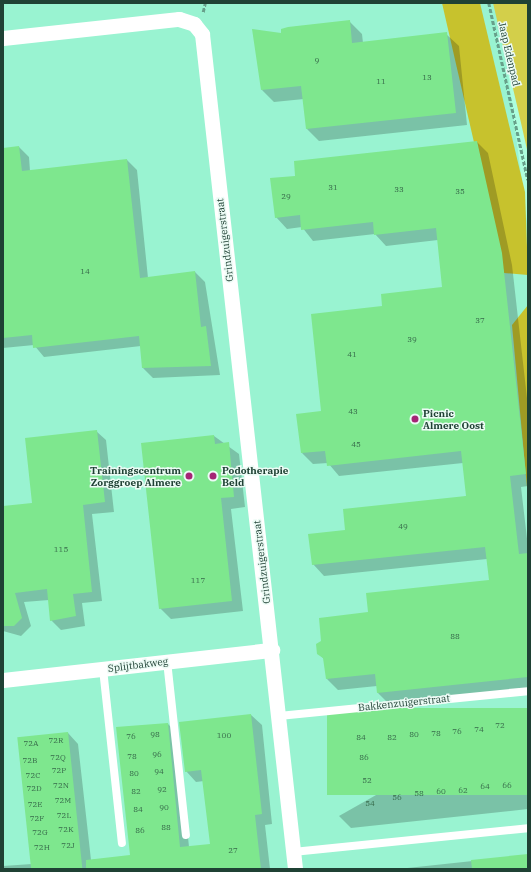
<!DOCTYPE html>
<html>
<head>
<meta charset="utf-8">
<style>
	body { margin:0 }
	#map { position:relative; width:531px; height:872px; overflow:hidden; background:#adfede; font-family:"IBM Plex Serif",serif }
	div>[style] { position:absolute }
	[style*='--x'] { left:calc(var(--x)*1px); top:calc(var(--y)*1px); width:calc(var(--w)*1px); rotate:calc(var(--a)*1deg) }
	.built>* { inset:0; background:#99f3d1 }
	.green>* { inset:0; background:#d3cf4a }
	.forest>* { inset:0; background:#c7c22d }
	.shadow>* { inset:0; background:#0003 }
	.building>* { inset:0; background:#7ee78e; transform-origin:0 0 }
	.path>* { height:2.5px; margin-top:-1.25px; transform-origin:0; background:repeating-linear-gradient(90deg,#67a08a 0 4px,transparent 0 6px) }
	.lane>* { height:8px; margin:-4px; padding:0 4px; transform-origin:4px; border-radius:4px; background:#fff }
	.street>* { height:15px; margin:-7.5px; padding:0 7.5px; transform-origin:7.5px; border-radius:7.5px; background:#fff }
	.dots>* { width:11px; height:11px; translate:-50% -50%; box-sizing:border-box; border:2px solid #ecfbf5; border-radius:50% }
	span { translate:-50% -50%; white-space:nowrap; text-align:center; line-height:1.15; -webkit-text-stroke:3px #ecfbf5; paint-order:stroke }
	.number-label { font-size:8px; color:#376a4a }
	.number-label span { -webkit-text-stroke-width:0 }
	.street-label { font-size:10px; color:#1f4134 }
	.poi-label { font-size:10px; color:#1f4134; font-weight:700 }
	.left { translate:0 -50%; text-align:left }
	.right { translate:-100% -50%; text-align:right }
	.frame { position:absolute; inset:0; border:4px solid #1f4134; pointer-events:none }
</style>
</head>
<body>
<div id="map">
	<div class="built">
		<div style="clip-path:polygon(3px 3px,499px 3px,528px 229px,528px 869px,3px 869px)"></div>
	</div>
	<div class="green">
		<div style="clip-path:polygon(493px 3px,528px 3px,528px 154px,519px 114px)"></div>
	</div>
	<div class="forest">
		<div style="clip-path:polygon(442px 3px,480px 3px,525px 192px,528px 275px,504px 273px)"></div>
		<div style="clip-path:polygon(528px 305px,528px 498px,512px 325px)"></div>
	</div>
	<div class="shadow">
		<div style="clip-path:polygon(349px 21px,362px 34px,363px 43px,446px 34px,459px 46px,467px 125px,319px 141px,307px 129px,304px 99px,274px 102px,262px 90px,283px 34px)"></div>
		<div style="clip-path:polygon(477px 142px,488px 153px,512px 265px,528px 407px,528px 486px,521px 487px,528px 547px,528px 689px,389px 704px,378px 693px,377px 686px,338px 690px,327px 679px,325px 660px,318px 653px,369px 613px,490px 581px,487px 559px,324px 576px,313px 564px,347px 531px,467px 496px,463px 463px,339px 476px,328px 463px,313px 464px,302px 453px,297px 415px,322px 412px,383px 307px,443px 288px,438px 240px,386px 246px,375px 234px,313px 241px,302px 227px,287px 229px,276px 217px,296px 176px)"></div>
		<div style="clip-path:polygon(19px 147px,29px 157px,30px 171px,127px 160px,137px 170px,148px 278px,195px 272px,205px 282px,220px 375px,153px 378px,143px 368px,141px 346px,44px 357px,34px 345px,3px 348px,3px 149px)"></div>
		<div style="clip-path:polygon(96px 431px,106px 440px,114px 512px,92px 514px,102px 601px,82px 603px,85px 626px,61px 630px,51px 620px,49px 600px,24px 602px,31px 626px,21px 636px,3px 631px,3px 507px,33px 504px)"></div>
		<div style="clip-path:polygon(214px 436px,239px 454px,245px 507px,231px 509px,243px 611px,171px 619px,160px 608px)"></div>
		<div style="clip-path:polygon(528px 709px,528px 809px,351px 828px,339px 816px)"></div>
		<div style="clip-path:polygon(251px 715px,262px 725px,272px 824px,265px 825px,270px 869px,3px 869px,3px 866px,32px 864px,68px 733px,78px 744px,91px 860px,131px 856px,168px 724px,178px 735px,189px 847px,211px 845px,204px 781px,196px 782px,186px 771px)"></div>
		<div style="clip-path:polygon(528px 855px,528px 869px,398px 869px)"></div>
	</div>
	<div class="building">
		<div style="clip-path:polygon(350px 20px,352px 43px,447px 32px,456px 113px,306px 129px,301px 86px,261px 90px,252px 29px,281px 33px,281px 29px,288px 27px)"></div>
		<div style="clip-path:polygon(477px 141px,502px 253px,526px 474px,510px 476px,519px 554px,528px 553px,528px 677px,377px 693px,375px 674px,326px 679px,323px 658px,317px 654px,316px 644px,321px 641px,319px 618px,368px 612px,366px 593px,489px 580px,485px 547px,312px 565px,308px 534px,345px 530px,343px 509px,466px 496px,461px 451px,327px 466px,325px 451px,301px 453px,296px 414px,321px 411px,311px 314px,382px 306px,381px 294px,442px 287px,436px 228px,374px 235px,373px 222px,301px 230px,300px 215px,275px 218px,270px 178px,295px 176px,294px 161px)"></div>
		<div style="clip-path:polygon(19px 146px,22px 171px,127px 159px,140px 278px,195px 271px,201px 327px,206px 326px,211px 366px,142px 368px,139px 336px,33px 348px,32px 335px,3px 338px,3px 148px)"></div>
		<div style="clip-path:polygon(97px 430px,105px 502px,83px 505px,92px 592px,73px 594px,76px 616px,50px 621px,47px 589px,15px 593px,22px 618px,14px 626px,3px 626px,3px 506px,32px 503px,25px 438px)"></div>
		<div style="clip-path:polygon(214px 435px,215px 444px,229px 442px,234px 497px,221px 498px,232px 601px,159px 609px,141px 443px)"></div>
		<div style="left:528px;top:708px;width:87px;height:201px;rotate:90deg"></div>
		<div style="clip-path:polygon(251px 714px,262px 814px,255px 815px,261px 869px,86px 869px,86px 860px,130px 855px,116px 727px,168px 723px,180px 847px,210px 844px,201px 770px,185px 772px,179px 722px)"></div>
		<div style="left:68px;top:732px;width:138px;height:51px;rotate:84deg"></div>
		<div style="clip-path:polygon(528px 854px,528px 869px,472px 869px,471px 860px)"></div>
	</div>
	<div class="path">
		<div style="--x:489;--y:3;--w:181;--a:77.6"></div>
		<div style="--x:203;--y:12;--w:9;--a:-77"></div>
	</div>
	<div class="lane">
		<div style="--x:167;--y:661;--w:175;--a:83.8"></div>
		<div style="--x:103;--y:669;--w:175;--a:83.8"></div>
		<div style="--x:279;--y:716;--w:250;--a:-5.7"></div>
		<div style="--x:293;--y:852;--w:236;--a:-5.8"></div>
	</div>
	<div class="street">
		<div style="--x:3;--y:38;--w:177;--a:-6.2"></div>
		<div style="--x:179;--y:19;--w:16;--a:18"></div>
		<div style="--x:194;--y:24;--w:13;--a:51"></div>
		<div style="--x:202;--y:34;--w:840;--a:83.64"></div>
		<div style="--x:3;--y:680;--w:271;--a:-6.4"></div>
	</div>
	<div class="dots">
		<div style="left:415px;top:419px;background:#a52575"></div>
		<div style="left:189px;top:476px;background:#a52575"></div>
		<div style="left:213px;top:476px;background:#a52575"></div>
	</div>
	<div class="number-label">
		<span style="left:317px;top:61px">9</span>
		<span style="left:427px;top:78px">13</span>
		<span style="left:381px;top:82px">11</span>
		<span style="left:333px;top:188px">31</span>
		<span style="left:399px;top:190px">33</span>
		<span style="left:460px;top:192px">35</span>
		<span style="left:286px;top:197px">29</span>
		<span style="left:85px;top:272px">14</span>
		<span style="left:480px;top:321px">37</span>
		<span style="left:412px;top:340px">39</span>
		<span style="left:352px;top:355px">41</span>
		<span style="left:353px;top:412px">43</span>
		<span style="left:356px;top:445px">45</span>
		<span style="left:403px;top:527px">49</span>
		<span style="left:61px;top:550px">115</span>
		<span style="left:198px;top:581px">117</span>
		<span style="left:455px;top:637px">88</span>
		<span style="left:500px;top:726px">72</span>
		<span style="left:479px;top:730px">74</span>
		<span style="left:457px;top:732px">76</span>
		<span style="left:436px;top:734px">78</span>
		<span style="left:155px;top:735px">98</span>
		<span style="left:414px;top:735px">80</span>
		<span style="left:224px;top:736px">100</span>
		<span style="left:131px;top:737px">76</span>
		<span style="left:361px;top:738px">84</span>
		<span style="left:392px;top:738px">82</span>
		<span style="left:56px;top:741px">72R</span>
		<span style="left:31px;top:744px">72A</span>
		<span style="left:157px;top:755px">96</span>
		<span style="left:132px;top:757px">78</span>
		<span style="left:58px;top:758px">72Q</span>
		<span style="left:364px;top:758px">86</span>
		<span style="left:30px;top:761px">72B</span>
		<span style="left:59px;top:771px">72P</span>
		<span style="left:159px;top:772px">94</span>
		<span style="left:134px;top:774px">80</span>
		<span style="left:33px;top:776px">72C</span>
		<span style="left:367px;top:781px">52</span>
		<span style="left:61px;top:786px">72N</span>
		<span style="left:507px;top:786px">66</span>
		<span style="left:485px;top:787px">64</span>
		<span style="left:34px;top:789px">72D</span>
		<span style="left:162px;top:790px">92</span>
		<span style="left:463px;top:791px">62</span>
		<span style="left:136px;top:792px">82</span>
		<span style="left:441px;top:792px">60</span>
		<span style="left:419px;top:794px">58</span>
		<span style="left:397px;top:798px">56</span>
		<span style="left:63px;top:801px">72M</span>
		<span style="left:370px;top:804px">54</span>
		<span style="left:35px;top:805px">72E</span>
		<span style="left:164px;top:808px">90</span>
		<span style="left:138px;top:810px">84</span>
		<span style="left:64px;top:816px">72L</span>
		<span style="left:37px;top:819px">72F</span>
		<span style="left:166px;top:828px">88</span>
		<span style="left:66px;top:830px">72K</span>
		<span style="left:140px;top:831px">86</span>
		<span style="left:40px;top:833px">72G</span>
		<span style="left:68px;top:846px">72J</span>
		<span style="left:42px;top:848px">72H</span>
		<span style="left:233px;top:851px">27</span>
	</div>
	<div class="street-label">
		<span style="left:509px;top:54px;rotate:77deg">Jaap Edenpad</span>
		<span style="left:225px;top:240px;rotate:-97deg">Grindzuigerstraat</span>
		<span style="left:262px;top:562px;rotate:-97deg">Grindzuigerstraat</span>
		<span style="left:138px;top:665px;rotate:-7deg">Splijtbakweg</span>
		<span style="left:404px;top:703px;rotate:-6deg">Bakkenzuigerstraat</span>
	</div>
	<div class="poi-label">
		<span class="left" style="left:423px;top:419px">Picnic<br>Almere Oost</span>
		<span class="right" style="left:181px;top:476px">Trainingscentrum<br>Zorggroep Almere</span>
		<span class="left" style="left:222px;top:476px">Podotherapie<br>Beld</span>
	</div>
	<div class="frame"></div>
</div>
</body>
</html>
